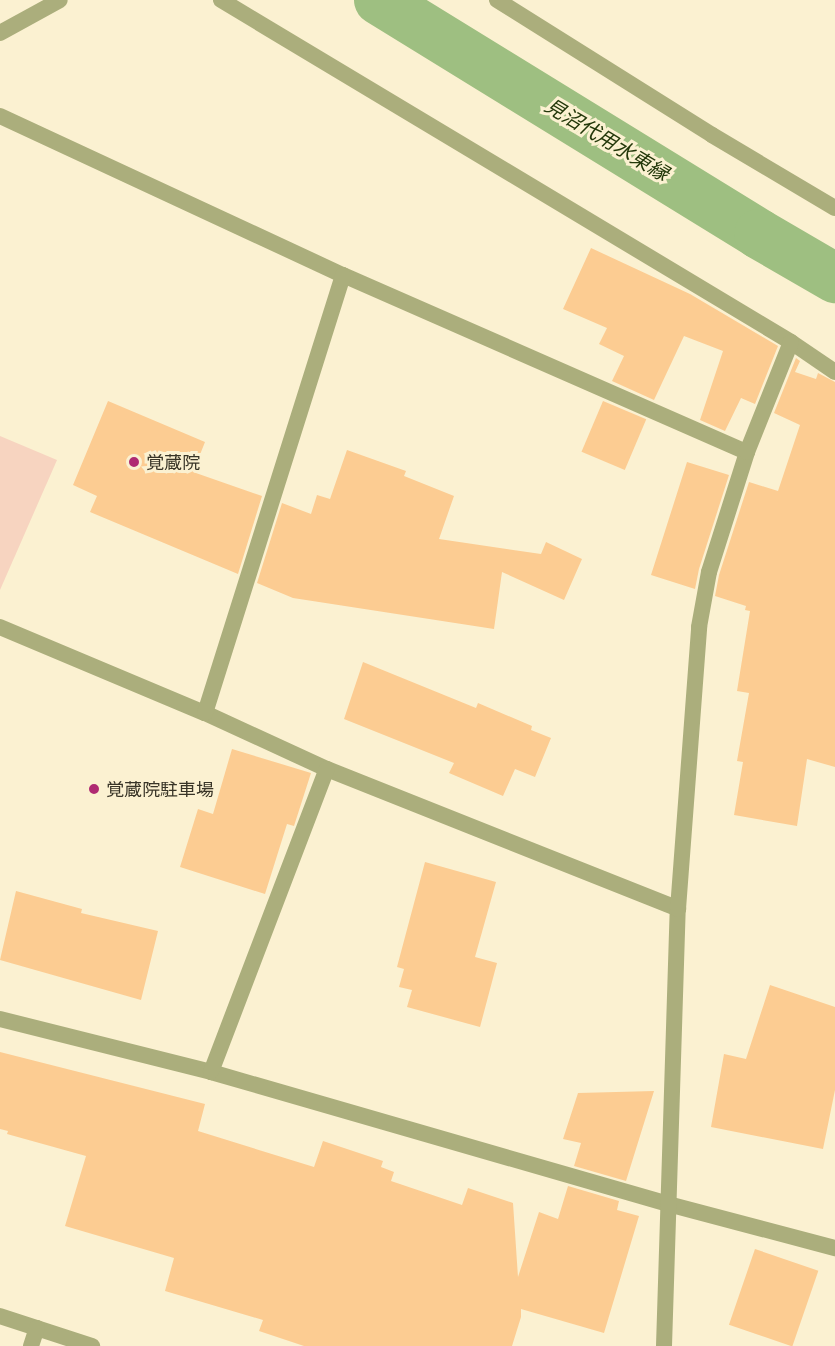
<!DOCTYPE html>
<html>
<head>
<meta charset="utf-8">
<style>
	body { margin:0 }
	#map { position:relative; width:835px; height:1346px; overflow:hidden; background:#fbf1d1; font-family:Ubuntu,"Noto Sans JP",sans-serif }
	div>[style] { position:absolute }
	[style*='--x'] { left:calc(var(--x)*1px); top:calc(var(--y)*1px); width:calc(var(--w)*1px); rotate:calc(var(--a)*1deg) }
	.green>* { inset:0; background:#f7d4c0 }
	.canal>* { height:50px; margin:-25px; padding:0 25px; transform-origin:25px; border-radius:25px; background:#9ebf81 }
	.building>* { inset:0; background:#fccc92; transform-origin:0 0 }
	.service>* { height:16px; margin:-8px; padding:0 8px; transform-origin:8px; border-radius:8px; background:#abae7c }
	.minor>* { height:16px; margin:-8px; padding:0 8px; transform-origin:8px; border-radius:8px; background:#abae7c }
	.dots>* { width:16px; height:16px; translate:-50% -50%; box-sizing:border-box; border:3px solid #fbf1d1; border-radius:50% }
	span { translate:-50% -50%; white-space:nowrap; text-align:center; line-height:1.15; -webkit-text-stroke:6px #fbf1d1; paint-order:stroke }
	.poi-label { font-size:18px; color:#383427 }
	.left { translate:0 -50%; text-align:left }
	.water-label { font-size:20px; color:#23380a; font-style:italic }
</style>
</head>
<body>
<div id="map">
	<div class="green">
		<div style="clip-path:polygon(0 436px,57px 460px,0 590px)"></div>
	</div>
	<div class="canal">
		<div style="--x:379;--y:0;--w:446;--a:31.6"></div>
		<div style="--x:759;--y:234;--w:88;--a:30.1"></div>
	</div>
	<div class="building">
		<div style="clip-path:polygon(591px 248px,690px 294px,778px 346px,755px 404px,741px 398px,725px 431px,700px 420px,723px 351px,684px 336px,654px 400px,612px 381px,624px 356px,599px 344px,607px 328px,563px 309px)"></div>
		<div style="clip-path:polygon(796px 358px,800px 361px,795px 372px,816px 379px,818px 373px,835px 382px,835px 767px,807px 759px,797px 826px,734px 815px,743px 762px,737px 761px,749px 693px,737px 691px,750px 611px,745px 610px,746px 606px,715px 596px,719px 575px,749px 482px,778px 491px,800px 425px,774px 413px)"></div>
		<div style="clip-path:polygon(108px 401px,205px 442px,193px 472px,262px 496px,238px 574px,90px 512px,97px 496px,73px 485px)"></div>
		<div style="left:603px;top:401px;width:47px;height:55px;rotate:23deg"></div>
		<div style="clip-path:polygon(347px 450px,406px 471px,404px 476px,454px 496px,439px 539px,541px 554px,546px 542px,582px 559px,564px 600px,502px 572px,494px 629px,293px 598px,257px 583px,282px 503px,311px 514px,317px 495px,330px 499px)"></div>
		<div style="clip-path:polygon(687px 462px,729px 475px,699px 569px,695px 589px,651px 575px)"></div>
		<div style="clip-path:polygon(363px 662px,476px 708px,478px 703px,532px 726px,531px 730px,551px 738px,535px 777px,515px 769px,503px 796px,449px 773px,454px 763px,344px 719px)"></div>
		<div style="clip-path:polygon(232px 749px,311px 773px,294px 826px,287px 824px,265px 894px,180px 867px,198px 809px,213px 814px)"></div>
		<div style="clip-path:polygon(425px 862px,496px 882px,475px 957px,497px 963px,480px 1027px,407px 1007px,412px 990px,399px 987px,404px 969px,397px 967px)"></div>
		<div style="clip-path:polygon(16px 891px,82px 909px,81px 913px,158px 931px,141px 1000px,0 960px)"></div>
		<div style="clip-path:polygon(770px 985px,835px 1007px,835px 1090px,823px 1149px,711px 1127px,724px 1054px,746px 1059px)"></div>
		<div style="clip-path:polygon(0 1052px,205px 1104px,198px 1131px,314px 1167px,323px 1141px,383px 1161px,381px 1167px,394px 1172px,391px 1181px,462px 1205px,468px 1188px,513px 1203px,518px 1277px,539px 1212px,558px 1219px,568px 1186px,619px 1201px,617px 1210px,639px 1216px,604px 1333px,521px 1309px,521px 1317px,512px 1346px,304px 1346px,259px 1331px,263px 1320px,165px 1291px,174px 1258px,65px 1226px,86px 1156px,7px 1134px,8px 1131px,0 1129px)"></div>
		<div style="clip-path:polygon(654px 1091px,626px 1181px,574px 1166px,581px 1143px,563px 1139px,578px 1093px)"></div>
		<div style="left:755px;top:1249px;width:67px;height:80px;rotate:19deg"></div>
	</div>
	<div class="service">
		<div style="--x:497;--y:0;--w:254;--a:32.1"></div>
		<div style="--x:712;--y:135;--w:143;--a:30.7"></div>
	</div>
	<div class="minor">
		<div style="--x:221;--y:0;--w:665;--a:30.96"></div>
		<div style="--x:791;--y:342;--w:53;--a:34.3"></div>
		<div style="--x:0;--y:33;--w:68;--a:-28.8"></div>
		<div style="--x:0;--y:116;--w:378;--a:24.9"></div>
		<div style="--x:343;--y:275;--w:441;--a:23.7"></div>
		<div style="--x:0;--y:627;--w:222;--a:22.8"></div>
		<div style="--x:205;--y:713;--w:134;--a:24.7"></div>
		<div style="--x:327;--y:769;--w:378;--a:21.7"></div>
		<div style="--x:205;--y:713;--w:459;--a:-72.5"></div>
		<div style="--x:0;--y:1019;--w:218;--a:14.1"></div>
		<div style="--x:211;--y:1072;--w:476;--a:16.1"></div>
		<div style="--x:668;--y:1204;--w:173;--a:14.8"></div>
		<div style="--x:211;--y:1072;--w:324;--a:-69.1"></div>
		<div style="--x:0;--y:1316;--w:97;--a:18.1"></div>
		<div style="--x:31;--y:1346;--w:19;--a:-72"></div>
		<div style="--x:664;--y:1346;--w:437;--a:-88.2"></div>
		<div style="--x:678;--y:909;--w:283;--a:-85.7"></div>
		<div style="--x:699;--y:627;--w:56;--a:-79.7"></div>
		<div style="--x:709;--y:572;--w:126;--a:-72.4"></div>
		<div style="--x:747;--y:452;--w:118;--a:-68.2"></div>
	</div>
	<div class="dots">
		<div style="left:134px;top:462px;background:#af2a72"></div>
		<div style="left:94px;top:789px;background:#af2a72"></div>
	</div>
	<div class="poi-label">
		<span class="left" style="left:146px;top:462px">覚蔵院</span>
		<span class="left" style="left:106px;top:789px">覚蔵院駐車場</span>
	</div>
	<div class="water-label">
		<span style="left:607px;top:139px;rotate:31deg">見沼代用水東縁</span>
	</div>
</div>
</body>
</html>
